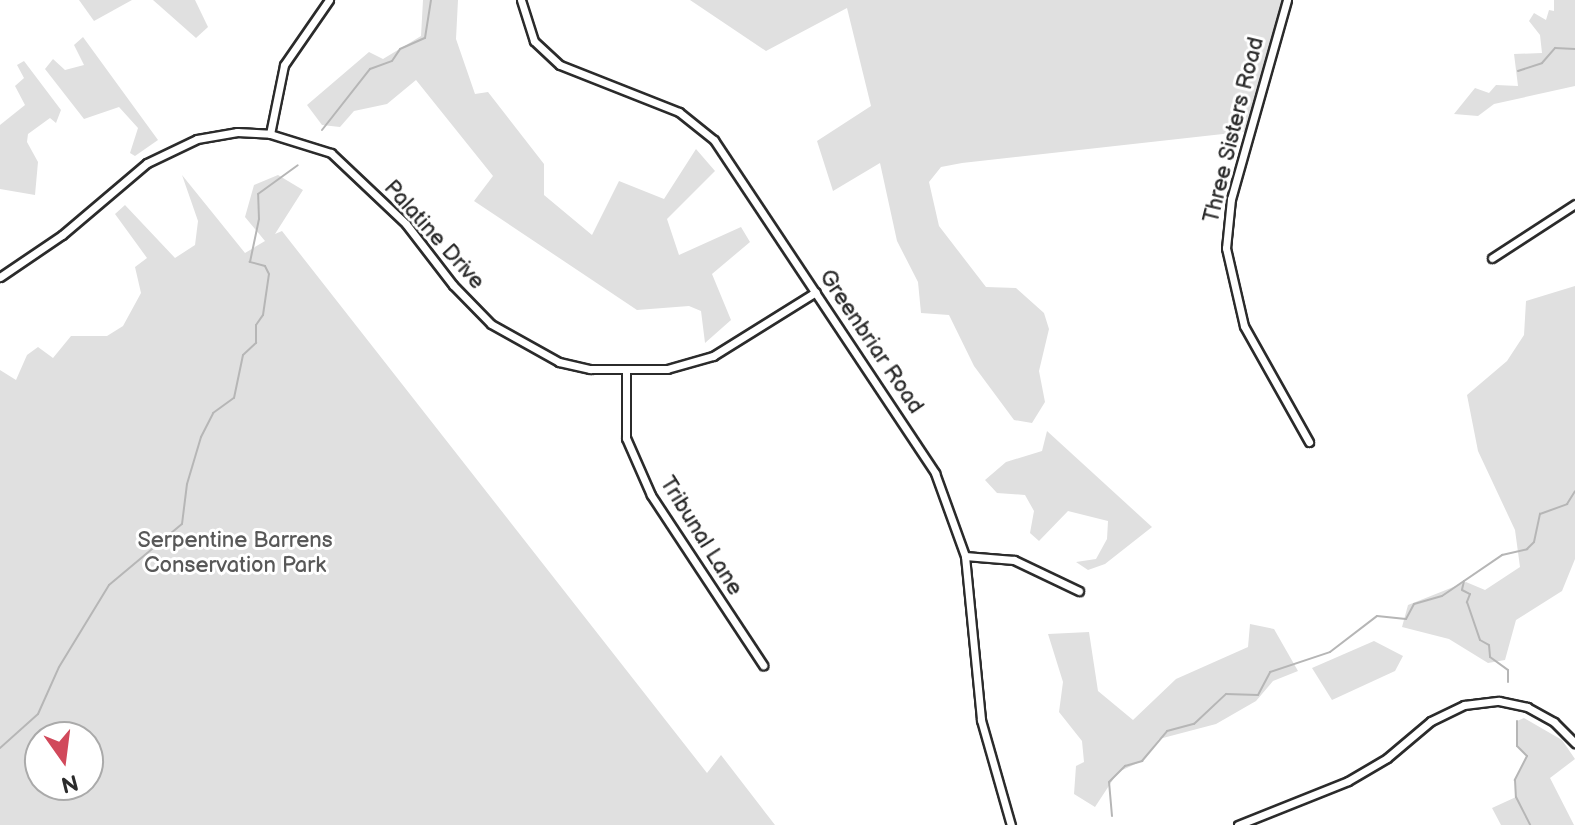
<!DOCTYPE html>
<html>
<head>
<meta charset="utf-8">
<style>
	body { margin:0 }
	#map { position:relative; width:1575px; height:825px; overflow:hidden; background:#fff; font-family:"Balsamiq Sans",sans-serif }
	div>[style] { position:absolute }
	[style*='--x'] { left:calc(var(--x)*1px); top:calc(var(--y)*1px); width:calc(var(--w)*1px); rotate:calc(var(--a)*1deg) }
	.green>* { inset:0; background:#e0e0e0 }
	.stream>* { height:2px; margin:-1px; padding:0 1px; transform-origin:1px; border-radius:1px; background:#b6b6b6 }
	.roads { filter:drop-shadow(2px 0 #2b2b2b) drop-shadow(-2px 0 #2b2b2b) drop-shadow(0 2px #2b2b2b) drop-shadow(0 -2px #2b2b2b) }
	.street>* { height:7px; margin:-3.5px; padding:0 3.5px; transform-origin:3.5px; border-radius:3.5px; background:#fff }
	span { translate:-50% -50%; white-space:nowrap; text-align:center; line-height:1.15; -webkit-text-stroke:6px #fff; paint-order:stroke }
	.street-label { font-size:22px; color:#2b2b2b }
	.park-label { font-size:22px; color:#585858 }
	.north { position:absolute; left:24px; top:721px; width:80px; height:80px; box-sizing:border-box; background:#fff; border:2px solid #aaa; border-radius:50%; rotate:166deg; font-size:22px; font-weight:700; line-height:32px; text-align:center; color:#2b2b2b }
	.north::after { content:''; display:block; margin:auto; width:28px; height:36px; background:#d1495b; clip-path:polygon(50% 0,100% 100%,50% 72%,0 100%) }
</style>
</head>
<body>
<div id="map">
	<div class="green">
		<div style="clip-path:polygon(79px 0,132px 0,94px 21px)"></div>
		<div style="clip-path:polygon(153px 0,195px 0,208px 27px,196px 38px)"></div>
		<div style="clip-path:polygon(423px 0,458px 0,456px 39px,475px 94px,488px 92px,544px 164px,544px 195px,592px 235px,619px 181px,664px 199px,696px 149px,715px 171px,667px 219px,679px 255px,741px 227px,750px 242px,712px 274px,731px 320px,705px 343px,701px 311px,689px 306px,637px 310px,474px 201px,493px 176px,416px 80px,387px 104px,354px 111px,340px 127px,322px 125px,307px 105px,369px 52px,383px 59px,421px 36px)"></div>
		<div style="clip-path:polygon(690px 0,1287px 0,1250px 131px,962px 163px,941px 167px,929px 182px,939px 226px,986px 287px,1016px 288px,1044px 313px,1049px 329px,1039px 371px,1045px 402px,1032px 423px,1014px 420px,974px 366px,949px 315px,921px 313px,918px 282px,897px 241px,880px 163px,833px 191px,817px 141px,871px 106px,847px 8px,766px 51px)"></div>
		<div style="clip-path:polygon(1554px 0,1575px 0,1575px 86px,1494px 104px,1478px 116px,1454px 114px,1475px 88px,1489px 93px,1496px 85px,1518px 86px,1514px 54px,1542px 53px,1540px 35px,1529px 21px,1534px 13px,1546px 20px,1549px 10px,1554px 11px)"></div>
		<div style="clip-path:polygon(83px 37px,158px 140px,135px 156px,130px 153px,138px 128px,119px 107px,84px 119px,45px 69px,53px 59px,65px 70px,84px 65px,74px 45px)"></div>
		<div style="clip-path:polygon(24px 61px,61px 110px,56px 123px,50px 118px,28px 134px,27px 142px,38px 162px,35px 195px,0 189px,0 125px,25px 105px,15px 86px,24px 78px,17px 65px)"></div>
		<div style="clip-path:polygon(evenodd,182px 175px,245px 253px,265px 241px,245px 217px,254px 185px,278px 175px,303px 190px,275px 234px,282px 231px,707px 773px,721px 755px,775px 825px,0 825px,0 370px,16px 380px,27px 355px,38px 347px,53px 358px,71px 336px,107px 336px,123px 326px,141px 293px,135px 267px,147px 258px,115px 214px,125px 205px,175px 258px,195px 245px,198px 221px,182px 175px,40px 737px,88px 737px,88px 785px,40px 785px,40px 737px)"></div>
		<div style="clip-path:polygon(1575px 286px,1575px 559px,1562px 591px,1516px 620px,1505px 660px,1488px 663px,1449px 639px,1402px 627px,1408px 605px,1466px 582px,1485px 590px,1520px 567px,1515px 530px,1478px 451px,1467px 395px,1507px 361px,1524px 335px,1526px 301px)"></div>
		<div style="clip-path:polygon(1047px 431px,1152px 527px,1105px 564px,1088px 570px,1076px 562px,1096px 559px,1107px 539px,1108px 521px,1068px 511px,1039px 541px,1030px 533px,1034px 511px,1025px 495px,997px 493px,985px 480px,1006px 462px,1042px 451px)"></div>
		<div style="clip-path:polygon(1250px 624px,1274px 629px,1298px 671px,1273px 681px,1256px 701px,1216px 724px,1159px 739px,1142px 761px,1118px 772px,1095px 807px,1074px 794px,1076px 766px,1084px 762px,1082px 741px,1059px 712px,1063px 682px,1048px 634px,1089px 632px,1098px 691px,1133px 720px,1176px 679px,1248px 647px)"></div>
		<div style="clip-path:polygon(1374px 641px,1403px 656px,1395px 671px,1332px 700px,1312px 668px)"></div>
		<div style="clip-path:polygon(1524px 718px,1562px 740px,1575px 759px,1550px 778px,1574px 825px,1501px 825px,1492px 808px,1516px 797px,1515px 780px,1527px 756px,1517px 746px,1517px 721px)"></div>
	</div>
	<div class="stream">
		<div style="--x:1518;--y:71;--w:25;--a:-18"></div>
		<div style="--x:1542;--y:63;--w:20;--a:-49"></div>
		<div style="--x:1555;--y:48;--w:20;--a:3"></div>
		<div style="--x:322;--y:130;--w:78;--a:-51.8"></div>
		<div style="--x:370;--y:69;--w:23;--a:-20"></div>
		<div style="--x:392;--y:61;--w:14;--a:-56"></div>
		<div style="--x:400;--y:49;--w:27;--a:-24"></div>
		<div style="--x:425;--y:38;--w:38;--a:-81"></div>
		<div style="--x:1464;--y:581;--w:9;--a:103"></div>
		<div style="--x:1462;--y:590;--w:9;--a:27"></div>
		<div style="--x:1470;--y:594;--w:9;--a:111"></div>
		<div style="--x:1467;--y:602;--w:40;--a:71.1"></div>
		<div style="--x:1480;--y:640;--w:10;--a:29"></div>
		<div style="--x:1489;--y:645;--w:12;--a:85"></div>
		<div style="--x:1490;--y:657;--w:22;--a:36"></div>
		<div style="--x:1508;--y:670;--w:12;--a:90"></div>
		<div style="--x:1517;--y:721;--w:25;--a:90"></div>
		<div style="--x:1517;--y:746;--w:14;--a:45"></div>
		<div style="--x:1527;--y:756;--w:27;--a:117"></div>
		<div style="--x:1515;--y:780;--w:17;--a:87"></div>
		<div style="--x:1516;--y:797;--w:31;--a:63"></div>
		<div style="--x:0;--y:748;--w:51;--a:-41.8"></div>
		<div style="--x:38;--y:714;--w:51;--a:-65.9"></div>
		<div style="--x:59;--y:667;--w:96;--a:-58.6"></div>
		<div style="--x:109;--y:585;--w:95;--a:-39.9"></div>
		<div style="--x:182;--y:524;--w:40;--a:-82.9"></div>
		<div style="--x:187;--y:484;--w:49;--a:-73.4"></div>
		<div style="--x:201;--y:437;--w:27;--a:-63"></div>
		<div style="--x:213;--y:413;--w:26;--a:-36"></div>
		<div style="--x:234;--y:398;--w:44;--a:-78.2"></div>
		<div style="--x:243;--y:355;--w:18;--a:-43"></div>
		<div style="--x:256;--y:343;--w:18;--a:-90"></div>
		<div style="--x:256;--y:325;--w:12;--a:-55"></div>
		<div style="--x:263;--y:315;--w:41;--a:-81.7"></div>
		<div style="--x:269;--y:274;--w:9;--a:-117"></div>
		<div style="--x:265;--y:266;--w:16;--a:-165"></div>
		<div style="--x:250;--y:262;--w:44;--a:-78.2"></div>
		<div style="--x:259;--y:219;--w:25;--a:-92"></div>
		<div style="--x:258;--y:194;--w:49;--a:-35.9"></div>
		<div style="--x:1112;--y:816;--w:34;--a:-95"></div>
		<div style="--x:1109;--y:782;--w:23;--a:-45"></div>
		<div style="--x:1125;--y:766;--w:18;--a:-16"></div>
		<div style="--x:1142;--y:761;--w:39;--a:-50"></div>
		<div style="--x:1167;--y:731;--w:28;--a:-15"></div>
		<div style="--x:1194;--y:724;--w:44;--a:-43.2"></div>
		<div style="--x:1226;--y:694;--w:32;--a:2"></div>
		<div style="--x:1258;--y:695;--w:26;--a:-62"></div>
		<div style="--x:1270;--y:672;--w:63;--a:-18.4"></div>
		<div style="--x:1330;--y:652;--w:59;--a:-37.5"></div>
		<div style="--x:1377;--y:616;--w:29;--a:6"></div>
		<div style="--x:1406;--y:619;--w:17;--a:-62"></div>
		<div style="--x:1414;--y:604;--w:29;--a:-16"></div>
		<div style="--x:1442;--y:596;--w:73;--a:-34.3"></div>
		<div style="--x:1502;--y:555;--w:26;--a:-13"></div>
		<div style="--x:1527;--y:549;--w:10;--a:-45"></div>
		<div style="--x:1534;--y:542;--w:29;--a:-78"></div>
		<div style="--x:1540;--y:514;--w:29;--a:-20"></div>
		<div style="--x:1567;--y:504;--w:15;--a:-58"></div>
	</div>
	<div class="roads">
		<div class="street">
			<div style="--x:521;--y:0;--w:43;--a:72.4"></div>
			<div style="--x:534;--y:41;--w:35;--a:43"></div>
			<div style="--x:560;--y:65;--w:128;--a:21.6"></div>
			<div style="--x:679;--y:112;--w:45;--a:38.7"></div>
			<div style="--x:714;--y:140;--w:400;--a:56.4"></div>
			<div style="--x:935;--y:473;--w:88;--a:70.1"></div>
			<div style="--x:965;--y:556;--w:165;--a:84.4"></div>
			<div style="--x:981;--y:720;--w:109;--a:74.1"></div>
			<div style="--x:1287;--y:0;--w:207;--a:105.7"></div>
			<div style="--x:1231;--y:199;--w:49;--a:95.8"></div>
			<div style="--x:1226;--y:248;--w:80;--a:77"></div>
			<div style="--x:1244;--y:326;--w:133;--a:60.7"></div>
			<div style="--x:270;--y:134;--w:70;--a:-78.5"></div>
			<div style="--x:284;--y:65;--w:79;--a:-55.3"></div>
			<div style="--x:1492;--y:258;--w:99;--a:-33"></div>
			<div style="--x:0;--y:277;--w:75;--a:-34.1"></div>
			<div style="--x:62;--y:235;--w:111;--a:-40.3"></div>
			<div style="--x:147;--y:163;--w:55;--a:-25.6"></div>
			<div style="--x:197;--y:139;--w:41;--a:-9.9"></div>
			<div style="--x:237;--y:132;--w:33;--a:3"></div>
			<div style="--x:270;--y:134;--w:64;--a:17.3"></div>
			<div style="--x:331;--y:153;--w:103;--a:43.4"></div>
			<div style="--x:406;--y:224;--w:77;--a:52.4"></div>
			<div style="--x:453;--y:285;--w:54;--a:45.7"></div>
			<div style="--x:491;--y:324;--w:78;--a:29.2"></div>
			<div style="--x:559;--y:362;--w:32;--a:13"></div>
			<div style="--x:590;--y:369;--w:77;--a:0"></div>
			<div style="--x:667;--y:369;--w:48;--a:-15.8"></div>
			<div style="--x:713;--y:356;--w:121;--a:-31.9"></div>
			<div style="--x:626;--y:371;--w:67;--a:90"></div>
			<div style="--x:626;--y:438;--w:62;--a:66.3"></div>
			<div style="--x:651;--y:495;--w:204;--a:56.6"></div>
			<div style="--x:965;--y:556;--w:49;--a:4.7"></div>
			<div style="--x:1014;--y:560;--w:72;--a:25.5"></div>
			<div style="--x:1238;--y:825;--w:118;--a:-21.8"></div>
			<div style="--x:1348;--y:781;--w:45;--a:-30.5"></div>
			<div style="--x:1387;--y:758;--w:57;--a:-40.1"></div>
			<div style="--x:1431;--y:721;--w:37;--a:-26"></div>
			<div style="--x:1464;--y:705;--w:35;--a:-7"></div>
			<div style="--x:1499;--y:701;--w:29;--a:12"></div>
			<div style="--x:1527;--y:707;--w:31;--a:29"></div>
			<div style="--x:1554;--y:722;--w:30;--a:45"></div>
		</div>
	</div>
	<div class="street-label">
		<span style="left:1234px;top:130px;rotate:-76deg">Three Sisters Road</span>
		<span style="left:434px;top:235px;rotate:48deg">Palatine Drive</span>
		<span style="left:871px;top:342px;rotate:56deg">Greenbriar Road</span>
		<span style="left:701px;top:536px;rotate:58deg">Tribunal Lane</span>
	</div>
	<div class="park-label">
		<span style="left:235px;top:553px">Serpentine Barrens<br>Conservation Park</span>
	</div>
	<div class="north">N</div>
</div>
</body>
</html>
